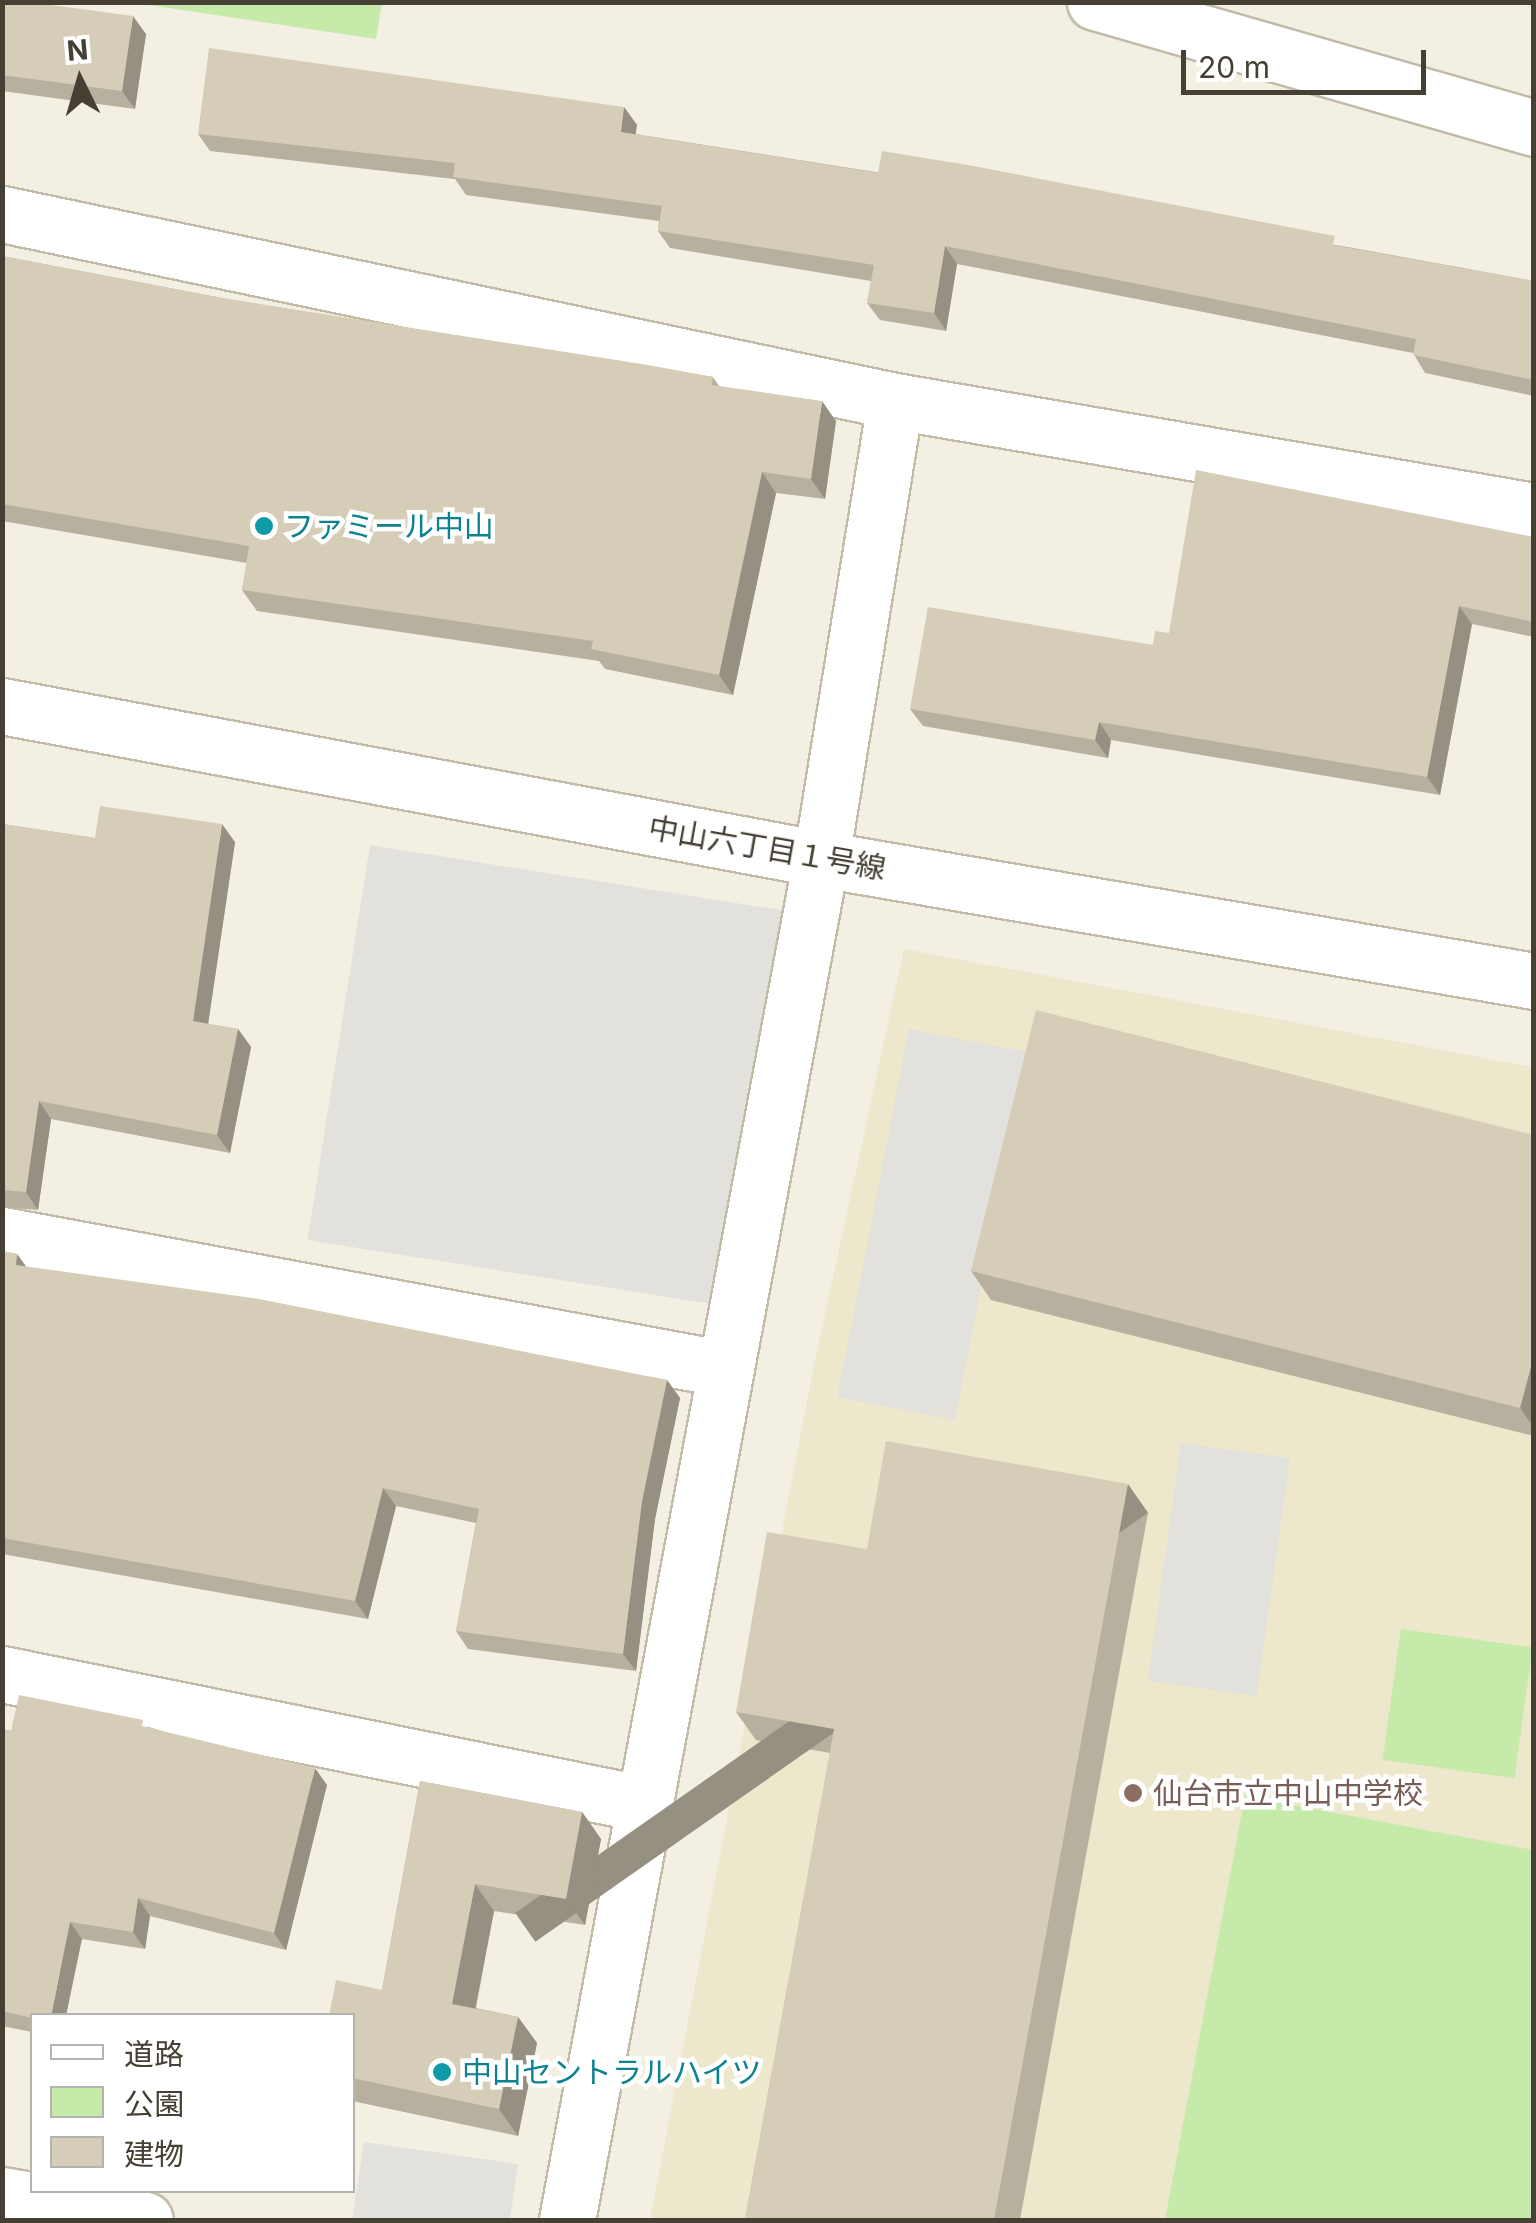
<!DOCTYPE html>
<html>
<head>
<meta charset="utf-8">
<style>
	body { margin:0 }
	#map { position:relative; width:1536px; height:2223px; overflow:hidden; background:#f3f0e3; font-family:Inter,"Noto Sans JP",sans-serif }
	div>[style] { position:absolute }
	[style*='--x'] { left:calc(var(--x)*1px); top:calc(var(--y)*1px); width:calc(var(--w)*1px); rotate:calc(var(--a)*1deg) }
	.education>* { inset:0; background:#ede7cc }
	.green>* { inset:0; background:#c6eaa9; transform-origin:0 0 }
	.parking>* { inset:0; background:#e3e1dc; transform-origin:0 0 }
	.roads { filter:drop-shadow(2px 0 #c1bba8) drop-shadow(-2px 0 #c1bba8) drop-shadow(0 2px #c1bba8) drop-shadow(0 -2px #c1bba8) }
	.minor>* { height:55px; margin:-27.5px; padding:0 27.5px; transform-origin:27.5px; border-radius:27.5px; background:#fff }
	.wall>* { inset:0; background:#b7b09e }
	.shaded-wall>* { inset:0; background:#959081; transform-origin:0 0 }
	.building>* { inset:0; background:#d5cdb8 }
	.dots>* { width:28px; height:28px; translate:-50% -50%; box-sizing:border-box; border:5px solid #fff; border-radius:50% }
	span { translate:-50% -50%; white-space:nowrap; text-align:center; line-height:1.15; -webkit-text-stroke:9px #fff; paint-order:stroke }
	.culture-label { font-size:30px; color:#0d838f }
	.left { translate:0 -50%; text-align:left }
	.street-label { font-size:30px; color:#454033 }
	.education-label { font-size:30px; color:#785e54 }
	.frame { position:absolute; inset:0; border:5px solid #454033; pointer-events:none }
	.legend { position:absolute; left:30px; top:2013px; width:325px; height:180px; box-sizing:border-box; background:#fff; border:2px solid #b5b3ad; margin:0; padding:12px 18px; list-style:none; font-size:30px; color:#454033 }
	.legend li { display:flex; align-items:center; gap:20px; height:50px }
	.legend b { width:50px; border:2px solid #b5b3ad }
	.north { position:absolute; left:30px; top:30px; width:100px; height:100px; -webkit-text-stroke:8px #fff; paint-order:stroke; rotate:355deg; font-size:28px; font-weight:700; line-height:40px; text-align:center; color:#454033 }
	.north::after { content:''; display:block; margin:auto; width:35px; height:45px; background:#454033; clip-path:polygon(50% 0,100% 100%,50% 72%,0 100%) }
	.scale { position:absolute; left:1181px; top:50px; width:245px; height:45px; box-sizing:border-box; border:5px solid #454033; border-top:0; padding-left:12px; font-size:30px; line-height:35px; white-space:nowrap; color:#454033; -webkit-text-stroke:8px #fff; paint-order:stroke }
</style>
</head>
<body>
<div id="map">
	<div class="education">
		<div style="clip-path:polygon(904px 949px,1533px 1067px,1533px 2220px,650px 2220px,814px 1365px)"></div>
	</div>
	<div class="green">
		<div style="clip-path:polygon(135px 3px,382px 2px,382px 3px,376px 39px)"></div>
		<div style="left:1401px;top:1629px;width:133px;height:132px;rotate:8deg"></div>
		<div style="clip-path:polygon(1245px 1796px,1533px 1850px,1533px 2220px,1165px 2220px)"></div>
	</div>
	<div class="parking">
		<div style="left:370px;top:845px;width:422px;height:400px;rotate:9deg"></div>
		<div style="left:909px;top:1029px;width:120px;height:375px;rotate:11deg"></div>
		<div style="left:1181px;top:1443px;width:110px;height:240px;rotate:8deg"></div>
		<div style="clip-path:polygon(364px 2142px,518px 2164px,510px 2220px,352px 2220px)"></div>
	</div>
	<div class="roads">
		<div class="minor">
			<div style="--x:1095;--y:2;--w:457;--a:16"></div>
			<div style="--x:2;--y:214;--w:912;--a:11.83"></div>
			<div style="--x:895;--y:401;--w:648;--a:9.77"></div>
			<div style="--x:2;--y:706;--w:833;--a:10.58"></div>
			<div style="--x:821;--y:859;--w:723;--a:9.71"></div>
			<div style="--x:2;--y:1235;--w:736;--a:10.49"></div>
			<div style="--x:2;--y:1674;--w:656;--a:11.43"></div>
			<div style="--x:2;--y:2195;--w:145;--a:9.9"></div>
			<div style="--x:567;--y:2220;--w:1384;--a:-79.43"></div>
			<div style="--x:821;--y:859;--w:464;--a:-80.8"></div>
		</div>
	</div>
	<div class="wall">
		<div style="clip-path:polygon(2px 2px,146px 34px,135px 109px,2px 91px)"></div>
		<div style="clip-path:polygon(624px 107px,637px 125px,635px 134px,1342px 246px,1534px 281px,1534px 396px,1425px 373px,1413px 353px,957px 264px,946px 331px,880px 320px,867px 303px,871px 281px,670px 248px,658px 231px,659px 221px,466px 195px,455px 179px,210px 151px,198px 134px)"></div>
		<div style="clip-path:polygon(2px 256px,227px 299px,713px 377px,719px 386px,836px 421px,825px 499px,776px 493px,733px 695px,605px 669px,599px 661px,257px 611px,242px 590px,247px 563px,2px 521px)"></div>
		<div style="clip-path:polygon(1534px 537px,1534px 637px,1472px 624px,1440px 795px,1111px 740px,1108px 758px,923px 726px,910px 709px,1153px 645px,1169px 633px)"></div>
		<div style="clip-path:polygon(2px 824px,95px 838px,235px 842px,208px 1024px,238px 1029px,251px 1047px,230px 1153px,51px 1119px,38px 1210px,2px 1207px)"></div>
		<div style="clip-path:polygon(1534px 1135px,1534px 1436px,991px 1300px,971px 1271px)"></div>
		<div style="clip-path:polygon(2px 1251px,17px 1254px,26px 1267px,667px 1380px,680px 1398px,655px 1519px,636px 1671px,468px 1649px,456px 1631px,476px 1523px,396px 1506px,368px 1619px,2px 1554px)"></div>
		<div style="clip-path:polygon(1148px 1513px,1020px 2220px,745px 2220px,830px 1753px,756px 1740px,736px 1712px)"></div>
		<div style="clip-path:polygon(149px 1727px,327px 1785px,286px 1950px,150px 1916px,145px 1949px,82px 1939px,32px 2016px,32px 2032px,2px 2026px,2px 1729px,11px 1731px)"></div>
		<div style="clip-path:polygon(420px 1781px,582px 1812px,601px 1839px,585px 1925px,494px 1911px,476px 2008px,518px 2017px,537px 2043px,518px 2136px,352px 2101px,352px 2016px,382px 1990px)"></div>
	</div>
	<div class="shaded-wall">
		<div style="clip-path:polygon(133px 16px,146px 34px,135px 109px,122px 91px)"></div>
		<div style="clip-path:polygon(624px 107px,637px 125px,633px 150px,621px 132px)"></div>
		<div style="clip-path:polygon(945px 246px,957px 264px,946px 331px,934px 313px)"></div>
		<div style="clip-path:polygon(822px 401px,836px 421px,825px 499px,811px 479px)"></div>
		<div style="clip-path:polygon(762px 472px,776px 493px,733px 695px,719px 675px)"></div>
		<div style="clip-path:polygon(1459px 606px,1472px 624px,1440px 795px,1427px 777px)"></div>
		<div style="clip-path:polygon(1099px 722px,1111px 740px,1108px 758px,1095px 740px)"></div>
		<div style="clip-path:polygon(222px 824px,235px 842px,206px 1038px,193px 1021px)"></div>
		<div style="clip-path:polygon(238px 1029px,251px 1047px,230px 1153px,217px 1135px)"></div>
		<div style="clip-path:polygon(39px 1101px,51px 1119px,38px 1210px,26px 1192px)"></div>
		<div style="clip-path:polygon(17px 1254px,30px 1272px,16px 1265px)"></div>
		<div style="clip-path:polygon(1534px 1355px,1534px 1428px,1520px 1408px)"></div>
		<div style="clip-path:polygon(667px 1380px,680px 1398px,655px 1519px,636px 1671px,623px 1654px,642px 1501px)"></div>
		<div style="left:1128px;top:1484px;width:35px;height:748px;rotate:55deg"></div>
		<div style="clip-path:polygon(383px 1488px,396px 1506px,368px 1619px,355px 1601px)"></div>
		<div style="clip-path:polygon(315px 1768px,327px 1785px,286px 1950px,274px 1933px)"></div>
		<div style="clip-path:polygon(582px 1812px,601px 1839px,585px 1925px,566px 1899px)"></div>
		<div style="clip-path:polygon(475px 1884px,494px 1911px,471px 2030px,452px 2004px)"></div>
		<div style="clip-path:polygon(138px 1898px,150px 1916px,145px 1949px,133px 1932px)"></div>
		<div style="clip-path:polygon(70px 1922px,82px 1939px,66px 2016px,51px 2016px)"></div>
		<div style="clip-path:polygon(518px 2017px,537px 2043px,518px 2136px,499px 2109px)"></div>
	</div>
	<div class="building">
		<div style="clip-path:polygon(2px 2px,29px 2px,133px 16px,122px 91px,2px 75px)"></div>
		<div style="clip-path:polygon(209px 48px,624px 107px,621px 132px,878px 173px,882px 151px,968px 165px,1335px 236px,1333px 245px,1534px 281px,1534px 380px,1413px 355px,1416px 339px,945px 246px,934px 313px,867px 303px,874px 265px,658px 231px,662px 206px,453px 177px,455px 163px,198px 134px)"></div>
		<div style="clip-path:polygon(2px 256px,227px 299px,648px 365px,713px 377px,712px 385px,822px 401px,811px 479px,762px 472px,719px 675px,591px 649px,593px 641px,242px 590px,249px 546px,2px 504px)"></div>
		<div style="clip-path:polygon(1196px 470px,1534px 537px,1534px 622px,1459px 606px,1427px 777px,1099px 722px,1095px 740px,910px 709px,928px 607px,1153px 645px,1155px 631px,1169px 633px)"></div>
		<div style="clip-path:polygon(100px 806px,222px 824px,193px 1021px,238px 1029px,217px 1135px,39px 1101px,26px 1192px,2px 1190px,2px 824px,95px 838px)"></div>
		<div style="clip-path:polygon(1036px 1010px,1534px 1135px,1534px 1355px,1520px 1408px,971px 1271px)"></div>
		<div style="clip-path:polygon(2px 1251px,17px 1254px,16px 1265px,259px 1299px,667px 1380px,642px 1501px,623px 1654px,456px 1631px,479px 1509px,383px 1488px,355px 1601px,2px 1538px)"></div>
		<div style="clip-path:polygon(886px 1441px,1128px 1484px,994px 2220px,745px 2220px,834px 1729px,736px 1712px,767px 1532px,867px 1549px)"></div>
		<div style="clip-path:polygon(19px 1695px,143px 1720px,142px 1726px,315px 1768px,274px 1933px,138px 1898px,133px 1932px,70px 1922px,51px 2016px,32px 2016px,32px 2018px,2px 2011px,2px 1729px,11px 1731px)"></div>
		<div style="clip-path:polygon(420px 1781px,582px 1812px,566px 1899px,475px 1884px,452px 2004px,518px 2017px,499px 2109px,352px 2078px,352px 2016px,329px 2016px,336px 1980px,382px 1990px)"></div>
	</div>
	<div class="dots">
		<div style="left:264px;top:526px;background:#0f9aa8"></div>
		<div style="left:1133px;top:1793px;background:#8d6e63"></div>
		<div style="left:442px;top:2072px;background:#0f9aa8"></div>
	</div>
	<div class="culture-label">
		<span class="left" style="left:284px;top:526px">ファミール中山</span>
		<span class="left" style="left:462px;top:2072px">中山セントラルハイツ</span>
	</div>
	<div class="street-label">
		<span style="left:767px;top:848px;rotate:10deg">中山六丁目１号線</span>
	</div>
	<div class="education-label">
		<span class="left" style="left:1153px;top:1793px">仙台市立中山中学校</span>
	</div>
	<div class="frame"></div>
	<ul class="legend">
	<li><b style="height:12px;background:#fff"></b>道路</li>
	<li><b style="height:28px;background:#c6eaa9"></b>公園</li>
	<li><b style="height:28px;background:#d5cdb8"></b>建物</li>
	</ul>
	<div class="north">N</div>
	<div class="scale">20 m</div>
</div>
</body>
</html>
